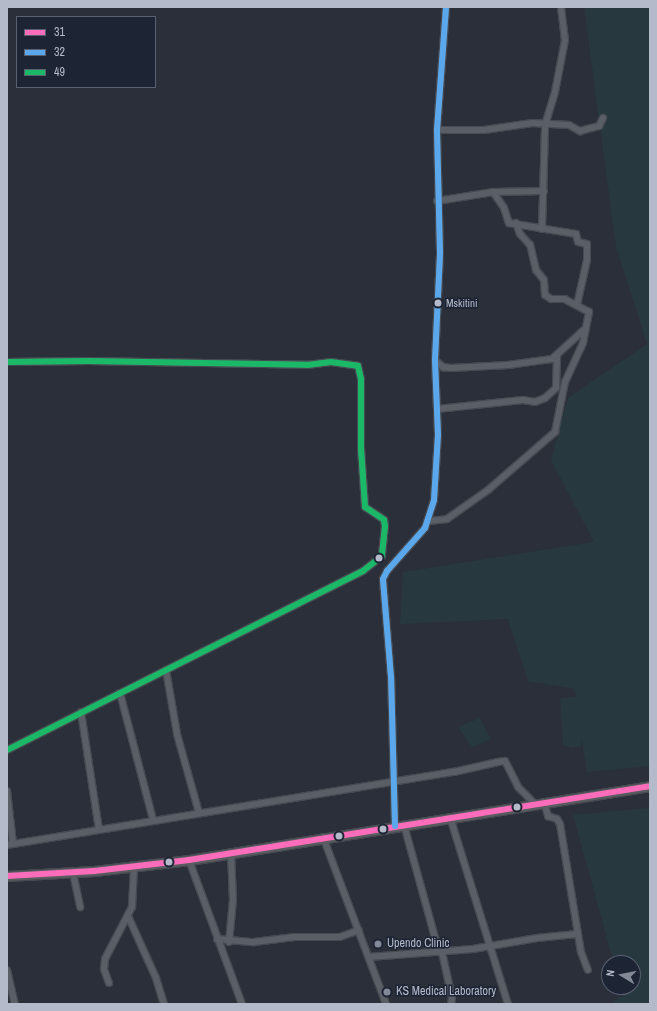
<!DOCTYPE html>
<html>
<head>
<meta charset="utf-8">
<style>
	body { margin:0 }
	#map { position:relative; width:657px; height:1011px; overflow:hidden; background:#2a2f39; font-family:"Archivo Narrow",sans-serif }
	div>[style] { position:absolute }
	[style*='--x'] { left:calc(var(--x)*1px); top:calc(var(--y)*1px); width:calc(var(--w)*1px); rotate:calc(var(--a)*1deg) }
	.green>* { inset:0; background:#27393f }
	.roads { filter:drop-shadow(1px 0 #464a52) drop-shadow(-1px 0 #464a52) drop-shadow(0 1px #464a52) drop-shadow(0 -1px #464a52) }
	.minor>* { height:6px; margin:-3px; padding:0 3px; transform-origin:3px; border-radius:3px; background:#5a5e67 }
	.highway>* { height:9px; margin:-4.5px; padding:0 4.5px; transform-origin:4.5px; border-radius:4.5px; background:#5a5c60 }
	.bus-1>* { height:6px; margin:-3px; padding:0 3px; transform-origin:3px; border-radius:3px; background:#fb6dba }
	.bus-2>* { height:6px; margin:-3px; padding:0 3px; transform-origin:3px; border-radius:3px; background:#5aa8eb }
	.bus-3>* { height:6px; margin:-3px; padding:0 3px; transform-origin:3px; border-radius:3px; background:#1ab867 }
	.dots>* { width:11px; height:11px; translate:-50% -50%; box-sizing:border-box; border:2px solid #1d2434; border-radius:50% }
	span { translate:-50% -50%; white-space:nowrap; text-align:center; line-height:1.15; -webkit-text-stroke:3px #1d2434; paint-order:stroke }
	.bus-label { font-size:11px; color:#b4baca }
	.left { translate:0 -50%; text-align:left }
	.poi-label { font-size:12px; color:#b4baca }
	.frame { position:absolute; inset:0; border:8px solid #b4baca; pointer-events:none }
	.legend { position:absolute; left:16px; top:16px; width:140px; height:72px; box-sizing:border-box; background:#1d2434; border:1px solid #596070; margin:0; padding:5px 7px; list-style:none; font-size:12px; color:#b4baca }
	.legend li { display:flex; align-items:center; gap:8px; height:20px }
	.legend b { width:20px; border:1px solid #596070 }
	.north { position:absolute; left:601px; top:955px; width:40px; height:40px; box-sizing:border-box; background:#1d2434; border:1px solid #596070; border-radius:50%; rotate:280deg; font-size:11px; font-weight:700; line-height:16px; text-align:center; color:#b4baca }
	.north::after { content:''; display:block; margin:auto; width:14px; height:18px; background:#848997; clip-path:polygon(50% 0,100% 100%,50% 72%,0 100%) }
</style>
</head>
<body>
<div id="map">
	<div class="green">
		<div style="clip-path:polygon(584px 7px,650px 7px,650px 766px,587px 772px,582px 739px,581px 746px,572px 748px,563px 745px,560px 698px,576px 697px,575px 689px,528px 681px,508px 619px,400px 624px,403px 572px,594px 542px,551px 460px,568px 398px,647px 344px,616px 246px)"></div>
		<div style="clip-path:polygon(480px 718px,491px 739px,472px 747px,458px 727px)"></div>
		<div style="clip-path:polygon(650px 808px,650px 1004px,612px 1004px,620px 996px,623px 997px,621px 987px,633px 987px,633px 963px,614px 963px,573px 815px)"></div>
	</div>
	<div class="roads">
		<div class="minor">
			<div style="--x:437;--y:130;--w:47;--a:0"></div>
			<div style="--x:484;--y:130;--w:49;--a:-8.3"></div>
			<div style="--x:532;--y:123;--w:37;--a:3"></div>
			<div style="--x:569;--y:125;--w:13;--a:29"></div>
			<div style="--x:580;--y:131;--w:20;--a:-15"></div>
			<div style="--x:599;--y:126;--w:9;--a:-63"></div>
			<div style="--x:493;--y:192;--w:19;--a:55"></div>
			<div style="--x:504;--y:208;--w:16;--a:72"></div>
			<div style="--x:509;--y:223;--w:68;--a:9.3"></div>
			<div style="--x:576;--y:234;--w:8;--a:76"></div>
			<div style="--x:578;--y:242;--w:9;--a:13"></div>
			<div style="--x:587;--y:244;--w:16;--a:90"></div>
			<div style="--x:587;--y:260;--w:46;--a:102.5"></div>
			<div style="--x:437;--y:201;--w:57;--a:-9.1"></div>
			<div style="--x:493;--y:192;--w:51;--a:-1.1"></div>
			<div style="--x:542;--y:229;--w:104;--a:-88.3"></div>
			<div style="--x:545;--y:125;--w:34;--a:-73"></div>
			<div style="--x:555;--y:92;--w:53;--a:-79.1"></div>
			<div style="--x:565;--y:40;--w:33;--a:-97"></div>
			<div style="--x:435;--y:360;--w:11;--a:41"></div>
			<div style="--x:443;--y:367;--w:8;--a:7"></div>
			<div style="--x:451;--y:368;--w:57;--a:-3"></div>
			<div style="--x:508;--y:365;--w:44;--a:-7.8"></div>
			<div style="--x:552;--y:359;--w:46;--a:-42.4"></div>
			<div style="--x:7;--y:362;--w:81;--a:-0.7"></div>
			<div style="--x:88;--y:361;--w:219;--a:1"></div>
			<div style="--x:307;--y:365;--w:24;--a:-7"></div>
			<div style="--x:331;--y:362;--w:27;--a:8"></div>
			<div style="--x:358;--y:366;--w:13;--a:77"></div>
			<div style="--x:361;--y:379;--w:69;--a:90"></div>
			<div style="--x:361;--y:448;--w:59;--a:86.1"></div>
			<div style="--x:365;--y:507;--w:23;--a:34"></div>
			<div style="--x:384;--y:520;--w:6;--a:81"></div>
			<div style="--x:385;--y:526;--w:30;--a:96"></div>
			<div style="--x:382;--y:556;--w:24;--a:142"></div>
			<div style="--x:363;--y:571;--w:398;--a:153.3"></div>
			<div style="--x:437;--y:409;--w:86;--a:-6"></div>
			<div style="--x:523;--y:400;--w:12;--a:9"></div>
			<div style="--x:535;--y:402;--w:11;--a:-22"></div>
			<div style="--x:545;--y:398;--w:15;--a:-42"></div>
			<div style="--x:556;--y:388;--w:32;--a:-88"></div>
			<div style="--x:429;--y:521;--w:18;--a:-6"></div>
			<div style="--x:447;--y:519;--w:50;--a:-35.3"></div>
			<div style="--x:488;--y:490;--w:89;--a:-40.9"></div>
			<div style="--x:555;--y:432;--w:51;--a:-78.7"></div>
			<div style="--x:565;--y:382;--w:43;--a:-65.2"></div>
			<div style="--x:583;--y:343;--w:32;--a:-79"></div>
			<div style="--x:589;--y:312;--w:27;--a:-152"></div>
			<div style="--x:565;--y:299;--w:14;--a:180"></div>
			<div style="--x:551;--y:299;--w:7;--a:-146"></div>
			<div style="--x:545;--y:295;--w:15;--a:-94"></div>
			<div style="--x:544;--y:280;--w:13;--a:-129"></div>
			<div style="--x:536;--y:270;--w:26;--a:-103"></div>
			<div style="--x:530;--y:245;--w:15;--a:-132"></div>
			<div style="--x:520;--y:234;--w:12;--a:-110"></div>
			<div style="--x:166;--y:670;--w:65;--a:80.2"></div>
			<div style="--x:177;--y:734;--w:82;--a:74.4"></div>
			<div style="--x:120;--y:693;--w:131;--a:75.4"></div>
			<div style="--x:81;--y:712;--w:118;--a:81.3"></div>
			<div style="--x:7;--y:791;--w:53;--a:83.5"></div>
			<div style="--x:544;--y:802;--w:15;--a:74"></div>
			<div style="--x:548;--y:816;--w:9;--a:18"></div>
			<div style="--x:557;--y:819;--w:6;--a:59"></div>
			<div style="--x:560;--y:824;--w:130;--a:80.7"></div>
			<div style="--x:581;--y:952;--w:19;--a:69"></div>
			<div style="--x:450;--y:817;--w:196;--a:72.8"></div>
			<div style="--x:404;--y:825;--w:132;--a:74.6"></div>
			<div style="--x:395;--y:826;--w:149;--a:-91.5"></div>
			<div style="--x:391;--y:677;--w:98;--a:-94.7"></div>
			<div style="--x:383;--y:579;--w:9;--a:-63"></div>
			<div style="--x:387;--y:571;--w:57;--a:-48.5"></div>
			<div style="--x:425;--y:528;--w:29;--a:-72"></div>
			<div style="--x:434;--y:500;--w:65;--a:-86.5"></div>
			<div style="--x:438;--y:435;--w:75;--a:-92.3"></div>
			<div style="--x:435;--y:360;--w:107;--a:-87.3"></div>
			<div style="--x:440;--y:253;--w:123;--a:-91.4"></div>
			<div style="--x:437;--y:130;--w:123;--a:-85.8"></div>
			<div style="--x:323;--y:837;--w:178;--a:69.3"></div>
			<div style="--x:7;--y:845;--w:453;--a:-9.3"></div>
			<div style="--x:454;--y:772;--w:45;--a:-12.8"></div>
			<div style="--x:498;--y:762;--w:7;--a:-8"></div>
			<div style="--x:505;--y:761;--w:29;--a:63"></div>
			<div style="--x:518;--y:787;--w:24;--a:45"></div>
			<div style="--x:189;--y:860;--w:153;--a:69.8"></div>
			<div style="--x:73;--y:873;--w:35;--a:78"></div>
			<div style="--x:128;--y:916;--w:68;--a:65.7"></div>
			<div style="--x:156;--y:978;--w:27;--a:73"></div>
			<div style="--x:217;--y:939;--w:37;--a:5"></div>
			<div style="--x:254;--y:942;--w:41;--a:-7"></div>
			<div style="--x:295;--y:937;--w:45;--a:0"></div>
			<div style="--x:340;--y:937;--w:20;--a:-20"></div>
			<div style="--x:229;--y:942;--w:42;--a:-84.6"></div>
			<div style="--x:233;--y:900;--w:47;--a:-92.4"></div>
			<div style="--x:442;--y:952;--w:47;--a:77.7"></div>
			<div style="--x:452;--y:998;--w:6;--a:99"></div>
			<div style="--x:369;--y:957;--w:104;--a:-4.4"></div>
			<div style="--x:473;--y:949;--w:65;--a:-9.8"></div>
			<div style="--x:537;--y:938;--w:40;--a:-5.7"></div>
			<div style="--x:7;--y:970;--w:35;--a:77"></div>
			<div style="--x:109;--y:983;--w:15;--a:-110"></div>
			<div style="--x:104;--y:969;--w:10;--a:-84"></div>
			<div style="--x:105;--y:959;--w:59;--a:-62.6"></div>
			<div style="--x:132;--y:907;--w:40;--a:-87.1"></div>
		</div>
		<div class="highway">
			<div style="--x:7;--y:876;--w:87;--a:-3.3"></div>
			<div style="--x:94;--y:871;--w:96;--a:-6.6"></div>
			<div style="--x:189;--y:860;--w:467;--a:-9.1"></div>
		</div>
	</div>
	<div class="bus-1">
		<div style="--x:7;--y:876;--w:87;--a:-3.3"></div>
		<div style="--x:94;--y:871;--w:96;--a:-6.6"></div>
		<div style="--x:189;--y:860;--w:467;--a:-9.1"></div>
	</div>
	<div class="bus-2">
		<div style="--x:395;--y:826;--w:149;--a:-91.5"></div>
		<div style="--x:391;--y:677;--w:98;--a:-94.7"></div>
		<div style="--x:383;--y:579;--w:9;--a:-63"></div>
		<div style="--x:387;--y:571;--w:57;--a:-48.5"></div>
		<div style="--x:425;--y:528;--w:29;--a:-72"></div>
		<div style="--x:434;--y:500;--w:65;--a:-86.5"></div>
		<div style="--x:438;--y:435;--w:75;--a:-92.3"></div>
		<div style="--x:435;--y:360;--w:107;--a:-87.3"></div>
		<div style="--x:440;--y:253;--w:123;--a:-91.4"></div>
		<div style="--x:437;--y:130;--w:123;--a:-85.8"></div>
	</div>
	<div class="bus-3">
		<div style="--x:7;--y:362;--w:81;--a:-0.7"></div>
		<div style="--x:88;--y:361;--w:219;--a:1"></div>
		<div style="--x:307;--y:365;--w:24;--a:-7"></div>
		<div style="--x:331;--y:362;--w:27;--a:8"></div>
		<div style="--x:358;--y:366;--w:13;--a:77"></div>
		<div style="--x:361;--y:379;--w:69;--a:90"></div>
		<div style="--x:361;--y:448;--w:59;--a:86.1"></div>
		<div style="--x:365;--y:507;--w:23;--a:34"></div>
		<div style="--x:384;--y:520;--w:6;--a:81"></div>
		<div style="--x:385;--y:526;--w:30;--a:96"></div>
		<div style="--x:382;--y:556;--w:24;--a:142"></div>
		<div style="--x:363;--y:571;--w:398;--a:153.3"></div>
	</div>
	<div class="dots">
		<div style="left:438px;top:303px;background:#b4baca"></div>
		<div style="left:379px;top:558px;background:#b4baca"></div>
		<div style="left:517px;top:807px;background:#b4baca"></div>
		<div style="left:383px;top:829px;background:#b4baca"></div>
		<div style="left:339px;top:836px;background:#b4baca"></div>
		<div style="left:169px;top:862px;background:#b4baca"></div>
		<div style="left:378px;top:944px;background:#848997"></div>
		<div style="left:387px;top:992px;background:#848997"></div>
	</div>
	<div class="bus-label">
		<span class="left" style="left:446px;top:303px">Mskitini</span>
	</div>
	<div class="poi-label">
		<span class="left" style="left:387px;top:944px">Upendo Clinic</span>
		<span class="left" style="left:396px;top:992px">KS Medical Laboratory</span>
	</div>
	<div class="frame"></div>
	<ul class="legend">
	<li><b style="height:5px;background:#fb6dba"></b>31</li>
	<li><b style="height:5px;background:#5aa8eb"></b>32</li>
	<li><b style="height:5px;background:#1ab867"></b>49</li>
	</ul>
	<div class="north">N</div>
</div>
</body>
</html>
